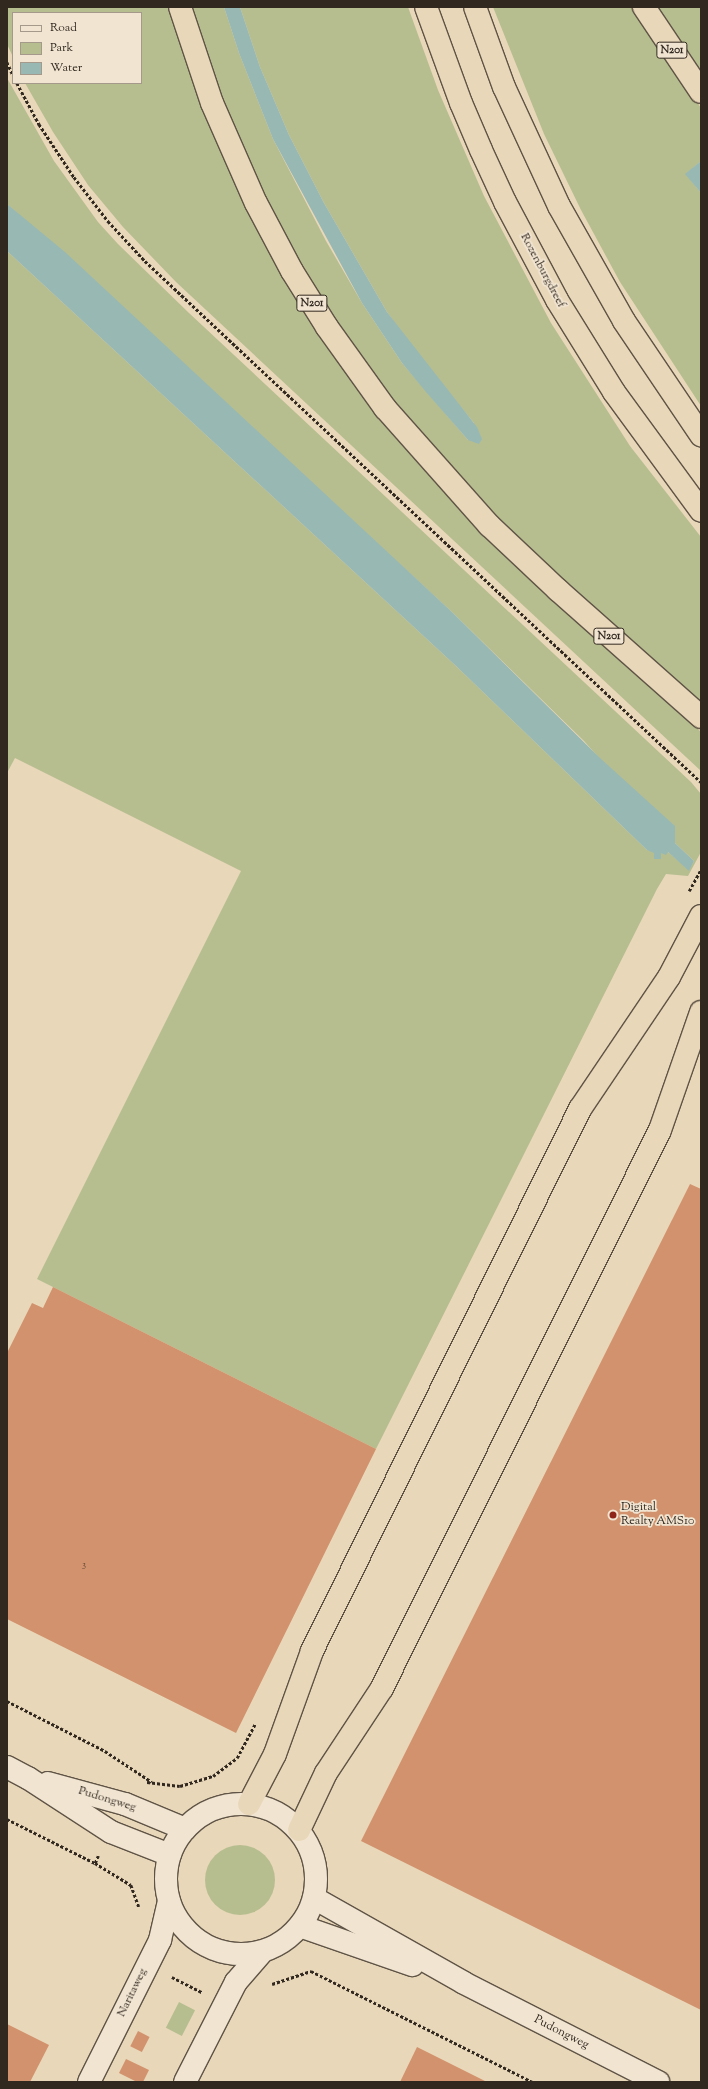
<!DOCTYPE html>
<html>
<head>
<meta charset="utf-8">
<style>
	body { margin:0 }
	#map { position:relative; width:708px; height:2089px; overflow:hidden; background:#e9d7b9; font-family:"Sorts Mill Goudy",serif }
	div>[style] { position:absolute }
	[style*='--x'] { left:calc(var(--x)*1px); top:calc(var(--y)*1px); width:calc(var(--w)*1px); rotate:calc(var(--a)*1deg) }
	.green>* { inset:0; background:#b6be8f; transform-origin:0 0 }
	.round { border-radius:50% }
	.water>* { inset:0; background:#98b8b4 }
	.building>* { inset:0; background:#d1926d; transform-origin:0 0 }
	.path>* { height:2.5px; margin-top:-1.25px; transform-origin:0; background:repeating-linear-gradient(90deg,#31281f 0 3px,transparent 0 5px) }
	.roads { filter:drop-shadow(1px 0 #5f5446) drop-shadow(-1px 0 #5f5446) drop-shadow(0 1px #5f5446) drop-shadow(0 -1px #5f5446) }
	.minor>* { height:22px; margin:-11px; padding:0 11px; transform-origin:11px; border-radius:11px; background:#f1e5d2 }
	.tertiary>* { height:22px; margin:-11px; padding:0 11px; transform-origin:11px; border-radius:11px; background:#f1e5d2 }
	.secondary>* { height:22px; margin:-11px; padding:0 11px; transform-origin:11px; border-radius:11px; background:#f1e5d2 }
	.secondary>.ring { margin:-11px; padding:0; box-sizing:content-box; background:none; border:22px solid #f1e5d2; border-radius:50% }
	.trunk>* { height:22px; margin:-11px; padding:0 11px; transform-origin:11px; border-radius:11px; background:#e9d7b9 }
	.dots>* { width:11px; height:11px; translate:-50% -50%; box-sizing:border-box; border:2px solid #f1e5d2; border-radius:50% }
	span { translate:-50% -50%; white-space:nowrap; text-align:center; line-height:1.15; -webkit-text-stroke:3.5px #f1e5d2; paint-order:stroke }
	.number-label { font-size:10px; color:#594232 }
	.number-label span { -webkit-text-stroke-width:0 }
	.shield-label span { padding:1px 3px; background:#f1e5d2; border:1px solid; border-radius:3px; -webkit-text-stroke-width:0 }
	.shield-label { font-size:11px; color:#31281f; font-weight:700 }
	.street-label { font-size:12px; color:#31281f }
	.poi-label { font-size:12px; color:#31281f }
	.left { translate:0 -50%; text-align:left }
	.frame { position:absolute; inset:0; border:8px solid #31281f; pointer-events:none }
	.legend { position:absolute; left:12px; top:12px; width:130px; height:72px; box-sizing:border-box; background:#f1e5d2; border:1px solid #a4998a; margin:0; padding:5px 7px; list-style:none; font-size:12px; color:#31281f }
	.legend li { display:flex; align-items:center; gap:8px; height:20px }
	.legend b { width:20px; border:1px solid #a4998a }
</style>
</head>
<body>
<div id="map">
	<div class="green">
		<div style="clip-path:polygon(7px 7px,170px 7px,201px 102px,239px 189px,395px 435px,476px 524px,701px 732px,701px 771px,176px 282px,123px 227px,88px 185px,53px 132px,25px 83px,141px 83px,141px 13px,13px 13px,13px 57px,7px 44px)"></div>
		<div style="clip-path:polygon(190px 7px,224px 7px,239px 53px,273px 139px,326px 241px,362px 303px,402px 363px,468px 440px,474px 423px,418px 355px,387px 312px,324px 203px,289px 135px,260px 67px,240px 7px,408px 7px,438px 90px,484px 196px,551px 323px,630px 446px,701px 537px,701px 705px,501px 523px,397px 408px,357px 354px,308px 278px,268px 205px,227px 113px)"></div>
		<div style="clip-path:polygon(493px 7px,634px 7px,701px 108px,701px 161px,686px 174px,701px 193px,701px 406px,620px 282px,581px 210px,544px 134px)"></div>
		<div style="clip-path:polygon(655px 7px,701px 7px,701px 76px)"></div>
		<div style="clip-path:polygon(7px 78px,54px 161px,98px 222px,118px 244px,189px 313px,691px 782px,701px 794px,701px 852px,688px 876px,666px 874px,657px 889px,376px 1449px,37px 1279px,241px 871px,15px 758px,7px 773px,7px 251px,456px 666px,647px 850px,668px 852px,689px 870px,694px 861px,675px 843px,584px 741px,452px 612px,7px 204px)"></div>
		<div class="round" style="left:205px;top:1845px;width:70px;height:70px"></div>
		<div style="left:179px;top:2002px;width:18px;height:29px;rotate:27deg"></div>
	</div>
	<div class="water">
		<div style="clip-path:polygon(224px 7px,240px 7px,260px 67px,289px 135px,324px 203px,387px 312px,477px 427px,482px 439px,479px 444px,468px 440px,426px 392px,402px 363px,362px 303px,273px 139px,239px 53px)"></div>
		<div style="clip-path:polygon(701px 161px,701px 193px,685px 174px)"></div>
		<div style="clip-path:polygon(7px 204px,65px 252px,452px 612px,600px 758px,675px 826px,675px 843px,694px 861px,689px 871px,668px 852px,666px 855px,661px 853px,661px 859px,654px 859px,654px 853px,647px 850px,456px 666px,7px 251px)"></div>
	</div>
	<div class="building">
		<div style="clip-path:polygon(690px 1184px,701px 1189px,701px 2010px,361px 1841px)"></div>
		<div style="clip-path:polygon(53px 1287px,376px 1449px,236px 1733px,7px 1619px,7px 1353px,32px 1303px,43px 1308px)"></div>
		<div style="clip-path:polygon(7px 2024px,49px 2045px,30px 2082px,7px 2082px)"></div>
		<div style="left:138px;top:2031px;width:13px;height:17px;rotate:27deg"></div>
		<div style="clip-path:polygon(417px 2047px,487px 2082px,400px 2082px)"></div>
		<div style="clip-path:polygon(126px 2059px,149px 2070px,143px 2082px,137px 2082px,119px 2073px)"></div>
	</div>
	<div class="path">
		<div style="--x:7;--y:62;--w:14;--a:65"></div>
		<div style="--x:17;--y:83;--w:47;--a:61.8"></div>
		<div style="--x:39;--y:124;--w:64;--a:56.6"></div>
		<div style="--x:74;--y:177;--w:56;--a:52.3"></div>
		<div style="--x:108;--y:221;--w:54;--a:47.2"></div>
		<div style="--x:145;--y:261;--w:762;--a:43.14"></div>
		<div style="--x:689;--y:891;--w:25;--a:-61"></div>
		<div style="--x:7;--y:1701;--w:110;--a:27"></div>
		<div style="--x:105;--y:1751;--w:56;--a:33.4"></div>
		<div style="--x:147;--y:1782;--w:33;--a:7"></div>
		<div style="--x:180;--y:1786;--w:34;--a:-17"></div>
		<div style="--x:213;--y:1776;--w:30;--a:-37"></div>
		<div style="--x:237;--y:1758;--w:38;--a:-62"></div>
		<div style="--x:7;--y:1819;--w:98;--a:26.6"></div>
		<div style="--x:95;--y:1863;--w:42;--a:31.4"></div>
		<div style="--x:131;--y:1885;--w:23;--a:70"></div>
		<div style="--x:95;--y:1863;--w:8;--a:-67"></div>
		<div style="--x:172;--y:1977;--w:34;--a:27"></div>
		<div style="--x:272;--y:1984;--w:41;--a:-18.4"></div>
		<div style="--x:311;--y:1971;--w:248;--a:26.6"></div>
	</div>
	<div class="roads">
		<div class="minor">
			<div style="--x:89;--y:2082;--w:159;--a:-63.4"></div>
			<div style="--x:160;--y:1940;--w:40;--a:-77"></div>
			<div style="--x:185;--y:2082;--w:112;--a:-63"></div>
			<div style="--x:236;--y:1982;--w:40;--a:-49"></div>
		</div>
		<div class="tertiary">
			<div style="--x:7;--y:1767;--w:24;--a:28"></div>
			<div style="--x:28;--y:1778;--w:99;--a:33"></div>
			<div style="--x:111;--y:1832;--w:63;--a:21.3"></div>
			<div style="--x:48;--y:1783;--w:80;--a:15.3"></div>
			<div style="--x:125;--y:1804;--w:65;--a:22.6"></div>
		</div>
		<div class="secondary">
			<div class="ring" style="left:166px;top:1804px;width:128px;height:128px"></div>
			<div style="--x:314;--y:1898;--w:172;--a:29.5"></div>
			<div style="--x:464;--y:1983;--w:218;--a:27"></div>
			<div style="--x:300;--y:1926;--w:119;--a:19.2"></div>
		</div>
		<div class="trunk">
			<div style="--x:180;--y:7;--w:101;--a:71.6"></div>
			<div style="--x:212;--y:103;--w:109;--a:66.3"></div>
			<div style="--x:256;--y:203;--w:77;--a:62.1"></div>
			<div style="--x:292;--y:271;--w:66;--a:58"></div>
			<div style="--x:327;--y:327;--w:100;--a:54.4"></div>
			<div style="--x:385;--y:408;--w:157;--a:48.4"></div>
			<div style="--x:489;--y:525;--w:95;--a:43.3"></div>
			<div style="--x:558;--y:590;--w:191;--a:41.6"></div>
			<div style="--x:426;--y:7;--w:102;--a:70"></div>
			<div style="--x:461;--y:103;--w:51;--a:66.9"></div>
			<div style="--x:481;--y:150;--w:57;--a:65.2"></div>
			<div style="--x:505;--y:202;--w:111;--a:62"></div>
			<div style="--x:557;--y:300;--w:108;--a:58.2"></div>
			<div style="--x:614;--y:392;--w:147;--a:53.8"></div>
			<div style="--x:475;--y:7;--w:85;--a:70.1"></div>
			<div style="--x:504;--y:87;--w:131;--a:65.2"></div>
			<div style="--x:559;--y:206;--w:132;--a:60.5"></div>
			<div style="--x:624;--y:321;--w:138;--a:56"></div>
			<div style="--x:644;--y:7;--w:102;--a:56.2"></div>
			<div style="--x:249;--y:1804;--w:56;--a:-62.5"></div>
			<div style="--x:275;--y:1754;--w:109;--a:-70.2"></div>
			<div style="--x:312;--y:1651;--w:605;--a:-63.69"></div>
			<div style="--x:580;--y:1109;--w:159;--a:-56"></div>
			<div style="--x:669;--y:977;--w:69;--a:-62.3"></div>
			<div style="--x:299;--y:1830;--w:63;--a:-64.7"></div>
			<div style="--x:326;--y:1773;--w:102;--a:-56.6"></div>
			<div style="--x:382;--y:1688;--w:623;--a:-63.52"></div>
			<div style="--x:660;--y:1130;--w:125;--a:-70.8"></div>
		</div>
	</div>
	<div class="dots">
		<div style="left:613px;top:1515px;background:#8f2418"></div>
	</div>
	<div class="number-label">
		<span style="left:84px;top:1565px">3</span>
	</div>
	<div class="shield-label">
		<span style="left:672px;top:50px">N201</span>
		<span style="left:312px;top:303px">N201</span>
		<span style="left:609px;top:636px">N201</span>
	</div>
	<div class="street-label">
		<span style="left:542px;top:271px;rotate:62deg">Rozenburgdreef</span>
		<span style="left:107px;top:1800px;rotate:17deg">Pudongweg</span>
		<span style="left:133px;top:1993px;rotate:-64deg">Naritaweg</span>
		<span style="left:561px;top:2033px;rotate:27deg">Pudongweg</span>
	</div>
	<div class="poi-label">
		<span class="left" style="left:621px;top:1515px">Digital<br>Realty AMS10</span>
	</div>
	<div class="frame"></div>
	<ul class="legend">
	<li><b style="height:5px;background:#f1e5d2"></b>Road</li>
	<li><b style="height:11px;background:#b6be8f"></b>Park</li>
	<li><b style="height:11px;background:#98b8b4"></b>Water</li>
	</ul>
</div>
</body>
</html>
